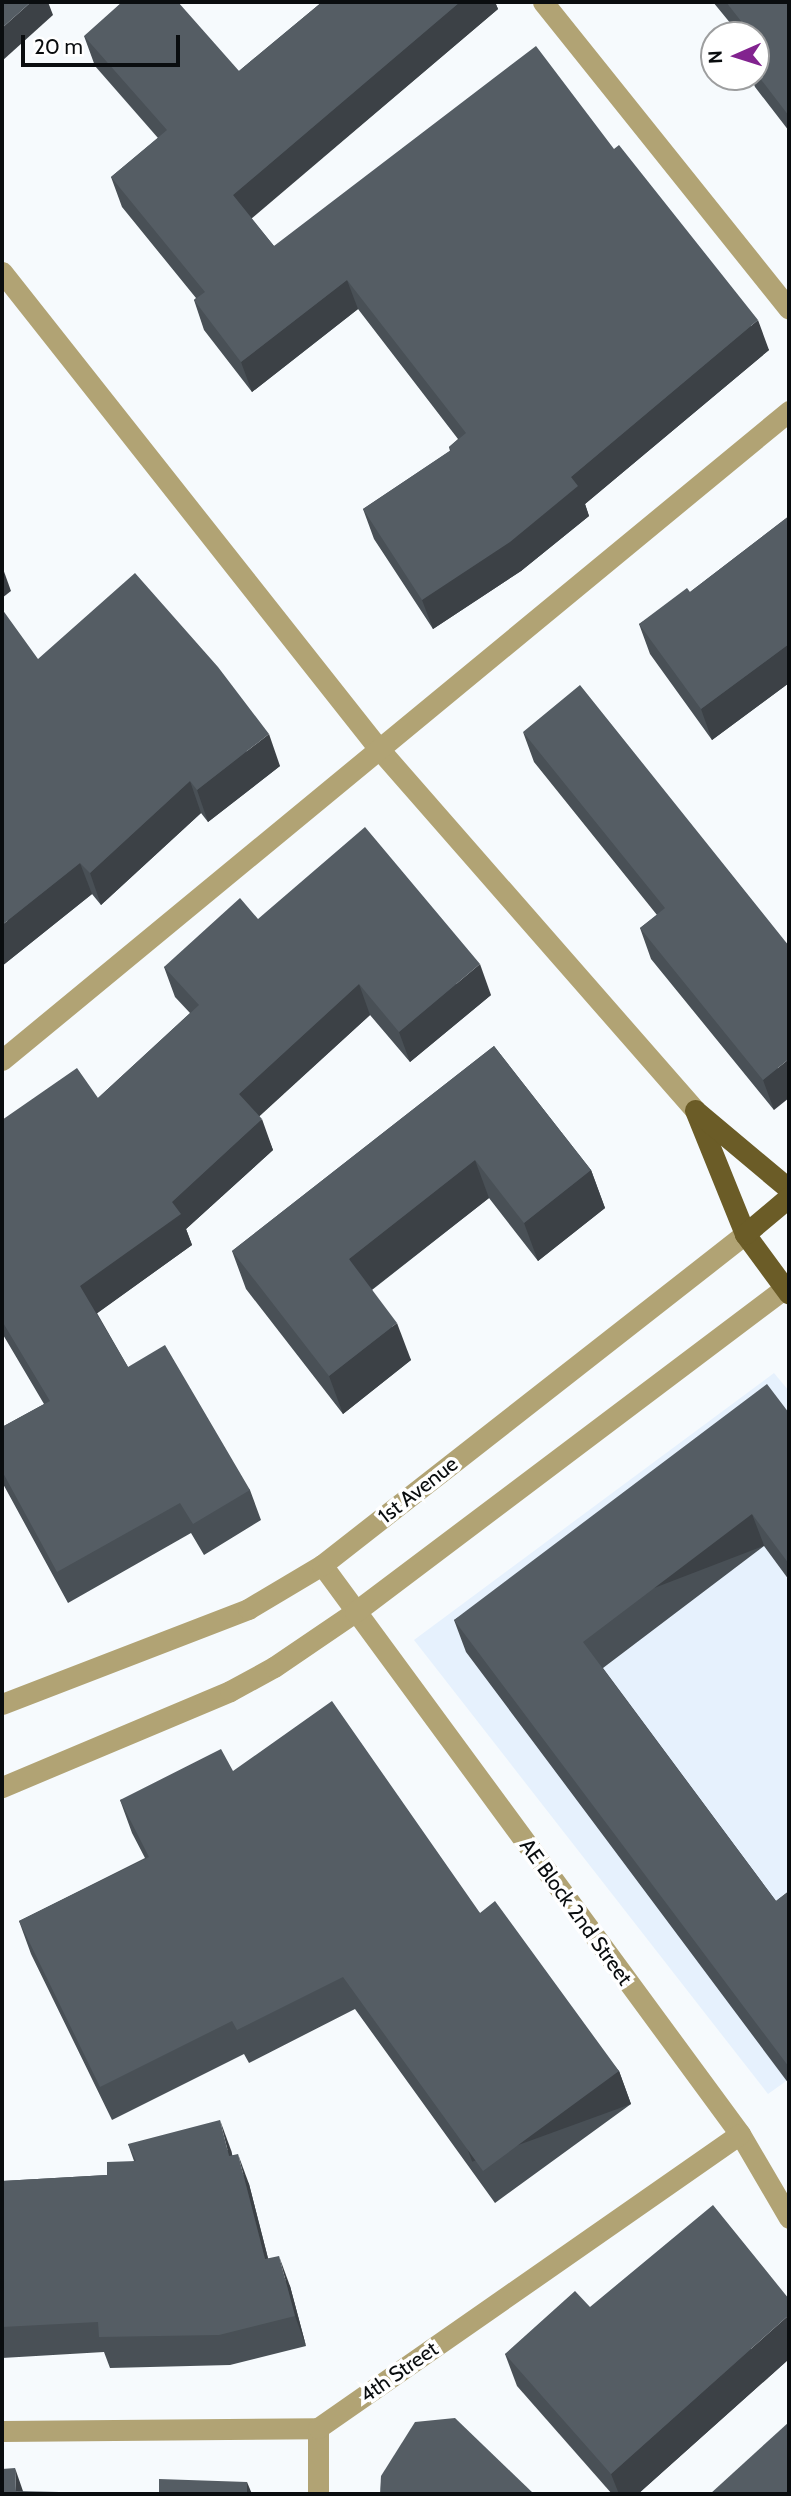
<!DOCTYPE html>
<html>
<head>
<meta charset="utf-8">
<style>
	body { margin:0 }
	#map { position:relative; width:791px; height:2496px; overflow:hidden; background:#f6fafd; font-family:Cabin,sans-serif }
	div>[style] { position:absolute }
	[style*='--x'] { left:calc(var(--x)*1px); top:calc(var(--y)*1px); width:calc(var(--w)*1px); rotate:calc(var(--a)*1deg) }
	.built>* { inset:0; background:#e6f1fd }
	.minor>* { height:21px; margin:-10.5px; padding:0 10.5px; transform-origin:10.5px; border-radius:10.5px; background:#b1a374 }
	.major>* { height:21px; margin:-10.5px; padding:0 10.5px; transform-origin:10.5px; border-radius:10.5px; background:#6b5c27 }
	.wall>* { inset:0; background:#495056 }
	.shaded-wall>* { inset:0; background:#3c4146; transform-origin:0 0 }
	.building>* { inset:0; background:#555d64 }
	span { translate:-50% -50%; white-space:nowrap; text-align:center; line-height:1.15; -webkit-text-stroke:7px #fff; paint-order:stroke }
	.street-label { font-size:21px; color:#0a0d0f }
	.frame { position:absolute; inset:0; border:4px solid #0a0d0f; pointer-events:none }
	.north { position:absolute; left:700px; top:21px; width:70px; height:70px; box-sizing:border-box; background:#fff; border:2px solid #9d9e9f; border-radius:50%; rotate:267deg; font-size:19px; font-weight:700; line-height:28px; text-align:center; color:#0a0d0f }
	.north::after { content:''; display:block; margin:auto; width:24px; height:32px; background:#82238f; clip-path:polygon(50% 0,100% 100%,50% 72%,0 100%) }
	.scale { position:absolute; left:21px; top:35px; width:159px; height:32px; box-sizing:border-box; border:4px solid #0a0d0f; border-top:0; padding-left:9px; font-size:21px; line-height:24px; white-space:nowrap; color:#0a0d0f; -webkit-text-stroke:5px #fff; paint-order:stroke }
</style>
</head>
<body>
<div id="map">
	<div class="built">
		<div style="clip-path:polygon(774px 1373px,789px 1391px,789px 2079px,768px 2094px,414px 1640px)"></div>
	</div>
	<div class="minor">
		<div style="--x:543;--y:2;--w:393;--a:51.3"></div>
		<div style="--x:2;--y:272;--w:608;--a:51.68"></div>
		<div style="--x:379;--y:749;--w:480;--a:48.8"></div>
		<div style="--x:2;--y:1060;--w:1020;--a:-39.51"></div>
		<div style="--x:322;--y:1565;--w:706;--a:53.7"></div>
		<div style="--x:740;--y:2134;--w:97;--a:59.7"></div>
		<div style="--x:2;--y:1704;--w:264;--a:-21.1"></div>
		<div style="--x:248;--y:1609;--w:86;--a:-30.7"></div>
		<div style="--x:322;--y:1565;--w:537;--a:-38.04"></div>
		<div style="--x:2;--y:1787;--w:247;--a:-22.8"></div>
		<div style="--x:230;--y:1691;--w:50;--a:-28.6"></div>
		<div style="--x:274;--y:1667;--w:98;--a:-34.2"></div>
		<div style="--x:355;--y:1612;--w:538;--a:-37"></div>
		<div style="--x:318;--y:2428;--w:66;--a:90"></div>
		<div style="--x:2;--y:2431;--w:316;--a:-0.5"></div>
		<div style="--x:318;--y:2428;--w:514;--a:-34.86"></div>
	</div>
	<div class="major">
		<div style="--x:695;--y:1110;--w:134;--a:68"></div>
		<div style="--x:745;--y:1234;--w:74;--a:53.7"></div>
		<div style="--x:696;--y:1111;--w:121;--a:40"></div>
		<div style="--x:745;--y:1234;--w:57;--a:-40.1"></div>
	</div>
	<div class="wall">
		<div style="clip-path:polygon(322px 2px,495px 2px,498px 9px,251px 218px,274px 246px,614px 149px,769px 350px,585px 504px,589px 516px,521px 571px,433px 629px,374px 539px,363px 509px,450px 451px,449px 447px,458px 439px,358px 309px,252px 392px,204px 330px,194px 300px,196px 298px,122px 207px,111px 177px,158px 138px,95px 66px,84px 36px,239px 71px)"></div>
		<div style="clip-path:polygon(713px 2px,789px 2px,789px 131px,755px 87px,751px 77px,756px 77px,756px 35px,740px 35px)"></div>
		<div style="clip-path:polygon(789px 516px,789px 683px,712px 740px,650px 654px,639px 624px,690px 592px)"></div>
		<div style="clip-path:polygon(38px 659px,280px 766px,208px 822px,201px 813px,101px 905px,92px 894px,2px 966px)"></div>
		<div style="clip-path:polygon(523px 732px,789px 946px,774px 1110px,651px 959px,640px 928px,657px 915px,534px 762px)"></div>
		<div style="clip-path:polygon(258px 919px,491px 995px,410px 1062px,370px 1015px,259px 1116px,273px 1150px,186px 1229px,192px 1245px,97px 1313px,128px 1367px,250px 1490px,261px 1520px,204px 1555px,191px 1533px,68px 1603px,2px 1482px,2px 1427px,44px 1404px,2px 1333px,2px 1120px,98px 1098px,190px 1013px,175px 997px,164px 967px)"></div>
		<div style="clip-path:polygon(494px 1046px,591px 1170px,605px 1208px,538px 1261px,489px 1198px,372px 1290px,411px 1360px,343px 1414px,246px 1289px,232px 1251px)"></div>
		<div style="clip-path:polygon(789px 1413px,789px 1580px,764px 1546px,603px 1668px,776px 1901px,789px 1891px,789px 2084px,466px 1652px,454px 1620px)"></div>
		<div style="clip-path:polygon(233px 1771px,480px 1913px,619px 2071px,631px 2104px,495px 2203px,355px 2009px,249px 2063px,244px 2054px,112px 2120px,31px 1954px,19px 1921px,145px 1858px,132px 1833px,120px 1800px)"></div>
		<div style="clip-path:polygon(128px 2144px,231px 2150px,232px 2155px,249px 2184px,268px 2258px,290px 2286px,306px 2346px,230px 2365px,110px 2368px,104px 2352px,2px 2358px,2px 2181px,107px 2175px,134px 2161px)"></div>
		<div style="clip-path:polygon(590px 2307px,789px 2359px,638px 2494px,612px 2494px,517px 2386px,505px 2354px)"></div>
	</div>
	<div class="shaded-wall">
		<div style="clip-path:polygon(31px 2px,48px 2px,53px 15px,2px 61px,2px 28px)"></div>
		<div style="clip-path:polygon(460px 2px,495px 2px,498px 9px,244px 225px,233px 195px)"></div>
		<div style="clip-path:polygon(347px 280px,358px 309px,252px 392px,241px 362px)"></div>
		<div style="clip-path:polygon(758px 320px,769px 350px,585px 504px,589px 516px,521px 571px,433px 629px,422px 600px,571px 477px)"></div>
		<div style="clip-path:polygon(2px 566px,11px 591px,2px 598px)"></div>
		<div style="clip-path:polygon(789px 644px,789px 683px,712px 740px,701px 709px)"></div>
		<div style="clip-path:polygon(269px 734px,280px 766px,208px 822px,197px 790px)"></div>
		<div style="clip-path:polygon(190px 781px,201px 813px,101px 905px,90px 873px)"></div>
		<div style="clip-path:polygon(80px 863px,92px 894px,2px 966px,2px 925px)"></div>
		<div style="clip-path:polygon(480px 964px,491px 995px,410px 1062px,399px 1032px)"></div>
		<div style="clip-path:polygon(359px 984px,370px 1015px,250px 1125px,239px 1094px)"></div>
		<div style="clip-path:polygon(789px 1059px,789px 1098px,774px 1110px,763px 1080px)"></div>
		<div style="clip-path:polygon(262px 1119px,273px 1150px,186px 1229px,192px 1245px,92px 1317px,80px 1286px)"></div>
		<div style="clip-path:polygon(475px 1160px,489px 1198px,362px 1297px,349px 1259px)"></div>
		<div style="clip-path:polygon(591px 1170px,605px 1208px,538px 1261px,524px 1223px)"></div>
		<div style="clip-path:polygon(397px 1323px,411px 1360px,343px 1414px,329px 1376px)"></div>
		<div style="left:752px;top:1514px;width:34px;height:212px;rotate:69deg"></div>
		<div style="left:619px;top:2071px;width:35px;height:169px;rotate:70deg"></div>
		<div style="clip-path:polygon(220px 2120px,231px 2150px,240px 2186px,229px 2156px)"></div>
		<div style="clip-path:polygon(238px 2154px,249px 2184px,276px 2290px,265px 2259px)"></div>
		<div style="clip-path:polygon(279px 2256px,290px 2286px,306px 2346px,295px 2316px)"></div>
		<div style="clip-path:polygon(789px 2315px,789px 2359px,638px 2494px,619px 2494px,611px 2474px)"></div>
		<div style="clip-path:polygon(15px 2468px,24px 2494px,16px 2491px)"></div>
		<div style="clip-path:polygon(247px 2482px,252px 2494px,247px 2494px)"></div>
	</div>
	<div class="building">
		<div style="clip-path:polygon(2px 2px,31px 2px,2px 28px)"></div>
		<div style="clip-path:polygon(122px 2px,178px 2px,239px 71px,322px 2px,460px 2px,233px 195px,274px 246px,536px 46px,614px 149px,619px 145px,758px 320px,571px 477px,578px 486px,510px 542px,422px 600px,363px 509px,451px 450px,449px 447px,466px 433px,347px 280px,241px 362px,194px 300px,205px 292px,111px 177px,167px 130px,84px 36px)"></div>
		<div style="clip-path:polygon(726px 2px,789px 2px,789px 116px,756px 73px,756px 48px,760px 45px,756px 40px,756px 35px,752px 35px)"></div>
		<div style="clip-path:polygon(789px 516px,789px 644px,701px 709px,639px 624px,687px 588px,690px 592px)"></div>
		<div style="clip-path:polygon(135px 573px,218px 667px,269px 734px,197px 790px,190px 781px,90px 873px,80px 863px,2px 925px,2px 609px,38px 659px)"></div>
		<div style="clip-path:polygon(580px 685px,789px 946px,789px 1059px,763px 1080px,640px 928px,665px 908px,523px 732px)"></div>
		<div style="clip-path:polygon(365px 827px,480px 964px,399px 1032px,359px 984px,239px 1094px,262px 1119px,172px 1202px,181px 1214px,80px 1286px,128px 1367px,165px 1345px,250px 1490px,193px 1524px,180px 1503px,57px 1572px,2px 1471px,2px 1427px,50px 1401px,2px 1321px,2px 1120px,77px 1068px,98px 1098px,199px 1005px,164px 967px,240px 898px,258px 919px)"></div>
		<div style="clip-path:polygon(494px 1046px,591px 1170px,524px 1223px,475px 1160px,349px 1259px,397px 1323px,329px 1376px,232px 1251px)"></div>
		<div style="clip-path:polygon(767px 1384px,789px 1413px,789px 1564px,752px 1514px,583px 1642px,776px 1901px,789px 1891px,789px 2067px,454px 1620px)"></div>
		<div style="clip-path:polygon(332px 1701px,480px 1913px,495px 1901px,619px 2071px,483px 2171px,343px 1977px,237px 2030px,232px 2021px,100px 2087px,19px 1921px,149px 1857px,120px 1800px,221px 1749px,233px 1771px)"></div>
		<div style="clip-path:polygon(220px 2120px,229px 2156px,238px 2154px,265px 2259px,279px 2256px,295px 2316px,219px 2335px,99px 2337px,98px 2322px,2px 2327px,2px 2181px,107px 2175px,107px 2162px,136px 2161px,128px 2144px)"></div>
		<div style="clip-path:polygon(713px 2205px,789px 2299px,789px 2315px,611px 2474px,505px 2354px,575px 2291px,590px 2307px)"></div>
		<div style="clip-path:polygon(455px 2418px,534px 2494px,380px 2494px,381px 2476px,415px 2422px)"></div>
		<div style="clip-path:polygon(789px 2422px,789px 2494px,710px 2494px)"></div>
		<div style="clip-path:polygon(15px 2468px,16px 2491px,147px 2494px,2px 2494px,2px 2469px)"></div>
		<div style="clip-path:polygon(159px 2479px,247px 2482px,247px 2494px,159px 2494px)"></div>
	</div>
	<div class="street-label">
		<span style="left:418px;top:1490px;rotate:-38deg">1st Avenue</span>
		<span style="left:576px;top:1912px;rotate:54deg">AE Block 2nd Street</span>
		<span style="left:399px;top:2372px;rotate:-35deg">4th Street</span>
	</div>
	<div class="frame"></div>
	<div class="north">N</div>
	<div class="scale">20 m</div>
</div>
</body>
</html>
